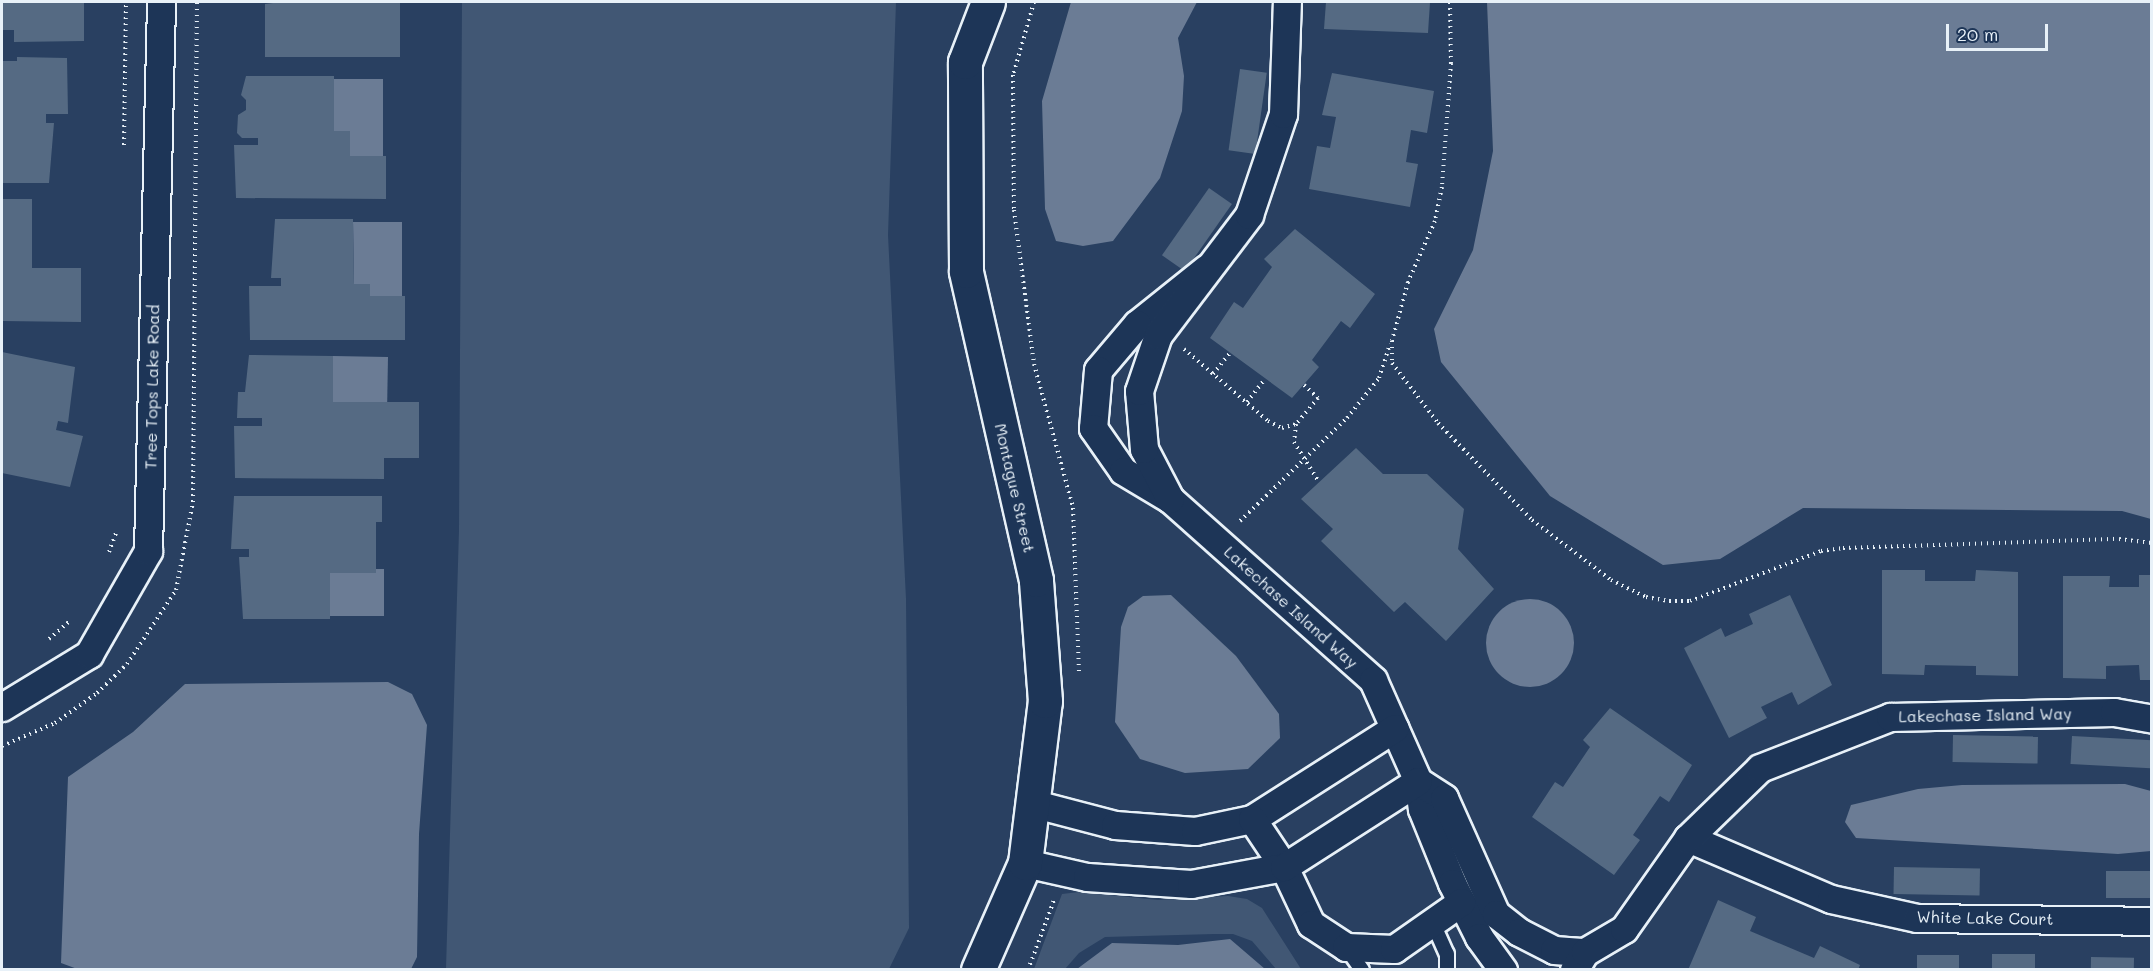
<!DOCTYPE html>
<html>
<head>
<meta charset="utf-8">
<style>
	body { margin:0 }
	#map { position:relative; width:2153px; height:971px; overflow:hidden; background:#294061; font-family:Mali,sans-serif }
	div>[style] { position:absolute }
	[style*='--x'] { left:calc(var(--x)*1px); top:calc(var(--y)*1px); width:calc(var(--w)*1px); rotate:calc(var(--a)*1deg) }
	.green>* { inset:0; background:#415774 }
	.water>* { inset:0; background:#6b7c95; transform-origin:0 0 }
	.round { border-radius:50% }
	.building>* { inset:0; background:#556a83; transform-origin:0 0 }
	.path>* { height:4px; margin-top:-2px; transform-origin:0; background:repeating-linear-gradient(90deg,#e8f1f8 0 1.5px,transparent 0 6px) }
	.roads { filter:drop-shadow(2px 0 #e8f1f8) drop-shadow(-2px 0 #e8f1f8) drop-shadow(0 2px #e8f1f8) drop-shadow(0 -2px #e8f1f8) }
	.lane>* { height:14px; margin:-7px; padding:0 7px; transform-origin:7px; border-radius:7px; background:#1d3557 }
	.street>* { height:27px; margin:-13.5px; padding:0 13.5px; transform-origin:13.5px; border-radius:13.5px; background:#1d3557 }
	.secondary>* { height:33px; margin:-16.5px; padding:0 16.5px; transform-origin:16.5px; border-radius:16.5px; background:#1d3557 }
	span { translate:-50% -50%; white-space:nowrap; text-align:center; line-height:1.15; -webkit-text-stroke:4.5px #1d3557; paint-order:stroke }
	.street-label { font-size:16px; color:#e8f1f8 }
	.frame { position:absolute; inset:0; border:3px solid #e8f1f8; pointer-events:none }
	.scale { position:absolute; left:1946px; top:24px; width:102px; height:27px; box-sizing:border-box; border:3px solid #e8f1f8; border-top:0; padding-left:8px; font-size:18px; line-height:21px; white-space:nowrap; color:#e8f1f8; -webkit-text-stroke:4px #1d3557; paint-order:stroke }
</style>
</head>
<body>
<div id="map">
	<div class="green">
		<div style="clip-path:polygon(462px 2px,896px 2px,888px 235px,906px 599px,909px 928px,889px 969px,446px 969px,459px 530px)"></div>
		<div style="clip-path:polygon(1079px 892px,1158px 900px,1228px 896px,1247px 899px,1262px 908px,1301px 969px,1276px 969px,1252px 941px,1233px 934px,1214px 934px,1105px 937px,1079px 953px,1065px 969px,1034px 969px,1062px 894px)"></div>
	</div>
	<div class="water">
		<div style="clip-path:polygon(1071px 2px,1197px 2px,1178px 38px,1184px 76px,1182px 111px,1160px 178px,1113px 241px,1083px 246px,1056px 241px,1045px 209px,1042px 101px)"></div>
		<div style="clip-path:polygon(1487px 2px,2151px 2px,2151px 519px,2122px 511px,1803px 508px,1720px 559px,1663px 565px,1550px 496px,1441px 362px,1434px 329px,1473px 250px,1493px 151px)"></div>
		<div style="clip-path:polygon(334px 79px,383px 79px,383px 156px,350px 156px,350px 131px,334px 131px)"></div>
		<div style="clip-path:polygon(353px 222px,402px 222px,402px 296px,370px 296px,370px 284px,354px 284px)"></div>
		<div style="left:333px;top:356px;width:55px;height:46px;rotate:1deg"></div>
		<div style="clip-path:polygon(376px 569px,384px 569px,384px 616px,330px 616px,330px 573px,376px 573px)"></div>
		<div style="clip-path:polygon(1171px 595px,1236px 656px,1279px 714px,1280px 738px,1248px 769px,1185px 773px,1140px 759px,1115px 722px,1121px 627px,1128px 607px,1143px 596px)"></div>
		<div class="round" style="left:1486px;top:599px;width:88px;height:88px"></div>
		<div style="clip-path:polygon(388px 682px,412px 694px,427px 725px,419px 834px,417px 957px,411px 969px,80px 970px,61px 963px,68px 777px,133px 732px,185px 684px)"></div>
		<div style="clip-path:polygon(2125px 784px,2151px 791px,2151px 851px,2118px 854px,1856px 838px,1845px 822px,1851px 805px,1918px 789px,1962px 785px)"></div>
		<div style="clip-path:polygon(1230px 939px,1265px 969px,1077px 969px,1112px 943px,1178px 945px)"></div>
	</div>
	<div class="building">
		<div style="clip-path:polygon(2px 2px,84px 2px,84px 41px,14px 42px,14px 30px,2px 30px)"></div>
		<div style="clip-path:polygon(281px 2px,400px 2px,400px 57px,265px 57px,265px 4px)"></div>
		<div style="clip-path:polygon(1326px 2px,1430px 2px,1428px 33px,1324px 29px)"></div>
		<div style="clip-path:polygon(17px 57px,67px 58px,68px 114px,46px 114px,46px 123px,54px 123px,49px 183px,2px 183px,2px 61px,17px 61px)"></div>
		<div style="left:1240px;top:69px;width:27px;height:82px;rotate:8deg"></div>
		<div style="clip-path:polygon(1332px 73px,1434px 91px,1427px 133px,1411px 130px,1406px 162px,1418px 164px,1410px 207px,1309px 189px,1317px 146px,1330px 148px,1336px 117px,1322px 115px)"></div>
		<div style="clip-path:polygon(246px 76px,334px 76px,334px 131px,350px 131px,350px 156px,386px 156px,386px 199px,236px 198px,234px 145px,258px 145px,258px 138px,242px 138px,237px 133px,238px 115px,246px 110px,246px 100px,241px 95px)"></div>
		<div style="left:1209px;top:188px;width:28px;height:82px;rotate:35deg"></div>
		<div style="clip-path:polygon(2px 199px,32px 199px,32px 268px,81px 268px,81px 322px,2px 321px)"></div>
		<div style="clip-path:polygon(275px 219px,353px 219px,354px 284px,370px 284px,370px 296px,405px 296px,405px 340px,250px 340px,249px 286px,281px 286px,281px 278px,271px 278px)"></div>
		<div style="clip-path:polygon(1295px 229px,1375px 294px,1350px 328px,1341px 321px,1312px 360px,1319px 367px,1292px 398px,1210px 338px,1234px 302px,1243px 308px,1272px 267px,1264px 259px)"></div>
		<div style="clip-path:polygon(2px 352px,75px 367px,68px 423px,58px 421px,56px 430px,83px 436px,70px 487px,2px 473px)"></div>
		<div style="clip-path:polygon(249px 355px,333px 356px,333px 402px,419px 402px,419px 458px,384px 458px,384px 479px,235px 478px,234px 426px,262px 426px,262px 418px,237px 418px,238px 392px,245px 392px)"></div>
		<div style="clip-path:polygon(1356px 448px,1383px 474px,1427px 474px,1464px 509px,1458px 549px,1494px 589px,1446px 641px,1405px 602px,1394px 612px,1321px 541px,1333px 529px,1301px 499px)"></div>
		<div style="clip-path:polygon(234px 496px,382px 496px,382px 522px,376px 522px,376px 573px,330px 573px,330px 619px,243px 619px,239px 557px,249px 557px,249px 549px,231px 549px)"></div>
		<div style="clip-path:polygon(1882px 570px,1925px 570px,1925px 581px,1975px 581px,1976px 570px,2018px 572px,2018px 676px,1976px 675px,1976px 666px,1925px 665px,1924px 675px,1882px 674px)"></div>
		<div style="clip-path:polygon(2139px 575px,2152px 575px,2152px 680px,2140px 680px,2139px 665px,2106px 666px,2106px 679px,2063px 678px,2063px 576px,2110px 576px,2109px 587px,2139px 587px)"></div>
		<div style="clip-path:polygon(1790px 595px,1832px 685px,1798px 705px,1792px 692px,1761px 707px,1767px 718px,1729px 738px,1684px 648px,1721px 628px,1725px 637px,1753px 624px,1749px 614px)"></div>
		<div style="clip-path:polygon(1610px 708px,1692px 765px,1669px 802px,1660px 796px,1633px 835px,1640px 840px,1614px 875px,1532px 817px,1555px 782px,1563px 787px,1590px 747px,1583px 740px)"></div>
		<div style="left:1953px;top:735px;width:85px;height:27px;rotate:1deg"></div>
		<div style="left:2072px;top:736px;width:80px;height:28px;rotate:3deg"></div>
		<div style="left:1894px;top:867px;width:86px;height:27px;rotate:1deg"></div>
		<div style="left:2106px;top:871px;width:46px;height:27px"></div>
		<div style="clip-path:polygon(1718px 900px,1756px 917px,1750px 931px,1814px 958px,1820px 946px,1860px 965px,1858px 970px,1688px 970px)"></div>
		<div style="left:1992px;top:954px;width:43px;height:16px"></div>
		<div style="left:1917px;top:955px;width:42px;height:15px"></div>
		<div style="left:2091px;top:957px;width:43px;height:13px;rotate:1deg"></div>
	</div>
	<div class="path">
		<div style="--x:1034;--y:2;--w:76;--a:106"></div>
		<div style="--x:1013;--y:75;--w:135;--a:89.6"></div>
		<div style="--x:1014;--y:210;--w:155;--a:82.6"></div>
		<div style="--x:1034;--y:364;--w:149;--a:74.8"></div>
		<div style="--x:1073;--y:508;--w:164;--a:87.9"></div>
		<div style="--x:1450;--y:2;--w:61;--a:89.1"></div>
		<div style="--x:1451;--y:63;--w:124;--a:94.2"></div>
		<div style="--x:1442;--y:187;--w:35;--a:102"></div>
		<div style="--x:1435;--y:221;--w:67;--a:113.9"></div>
		<div style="--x:1408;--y:282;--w:61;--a:105.2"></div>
		<div style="--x:1392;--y:341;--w:22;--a:90"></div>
		<div style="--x:1392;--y:363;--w:76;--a:52.5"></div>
		<div style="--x:1438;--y:423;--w:135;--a:45.9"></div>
		<div style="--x:1532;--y:520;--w:99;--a:37.2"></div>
		<div style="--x:1611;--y:580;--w:39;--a:26"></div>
		<div style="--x:1646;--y:597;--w:23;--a:10"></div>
		<div style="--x:1669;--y:601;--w:21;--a:0"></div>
		<div style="--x:1690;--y:601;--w:140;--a:-20.9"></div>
		<div style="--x:1821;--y:551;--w:22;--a:-8"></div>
		<div style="--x:1843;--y:548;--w:276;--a:-1.9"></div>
		<div style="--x:2119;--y:539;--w:33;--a:7"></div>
		<div style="--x:124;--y:145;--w:143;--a:-89.2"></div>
		<div style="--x:1184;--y:349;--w:111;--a:40.6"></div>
		<div style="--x:1268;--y:421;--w:16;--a:27"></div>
		<div style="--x:1282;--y:428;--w:15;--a:-16"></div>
		<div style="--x:1213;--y:374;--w:27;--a:-51"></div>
		<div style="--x:1304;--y:385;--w:19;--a:43"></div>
		<div style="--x:1318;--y:398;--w:34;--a:130"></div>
		<div style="--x:1296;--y:424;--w:18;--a:96"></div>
		<div style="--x:1294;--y:442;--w:44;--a:58.1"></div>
		<div style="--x:1247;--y:402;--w:29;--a:-52"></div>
		<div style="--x:1240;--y:521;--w:149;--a:-43.9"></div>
		<div style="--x:1347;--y:418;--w:51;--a:-51.3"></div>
		<div style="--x:1379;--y:378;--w:36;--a:-72"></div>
		<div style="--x:109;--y:552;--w:20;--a:-70"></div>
		<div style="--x:49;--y:639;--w:29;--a:-41"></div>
		<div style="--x:2;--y:746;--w:58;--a:-23.5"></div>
		<div style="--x:55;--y:723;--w:52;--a:-35.5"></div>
		<div style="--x:97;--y:693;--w:42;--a:-44"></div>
		<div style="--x:127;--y:664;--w:89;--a:-56.5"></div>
		<div style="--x:176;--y:590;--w:90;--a:-79.1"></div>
		<div style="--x:193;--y:502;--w:500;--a:-89.54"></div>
		<div style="--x:1028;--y:970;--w:75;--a:-69.6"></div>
	</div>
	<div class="roads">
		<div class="lane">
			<div style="--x:1432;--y:921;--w:36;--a:66"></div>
			<div style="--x:1447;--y:954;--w:16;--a:90"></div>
			<div style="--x:1346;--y:947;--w:28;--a:55"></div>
		</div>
		<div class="street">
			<div style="--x:1207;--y:268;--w:90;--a:141.3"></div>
			<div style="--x:1137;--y:324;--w:60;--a:130.3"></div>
			<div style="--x:1098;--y:370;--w:58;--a:94.9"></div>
			<div style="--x:1093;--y:428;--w:52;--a:55.1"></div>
			<div style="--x:1123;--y:471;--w:55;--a:30.8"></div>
			<div style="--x:1170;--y:499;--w:272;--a:41.7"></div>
			<div style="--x:1373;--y:680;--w:111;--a:66"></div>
			<div style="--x:1418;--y:781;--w:28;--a:82"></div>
			<div style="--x:1422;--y:809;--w:80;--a:67.9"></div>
			<div style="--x:1452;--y:883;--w:60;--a:63.4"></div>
			<div style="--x:1479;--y:937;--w:41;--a:54"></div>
			<div style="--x:1170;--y:499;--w:56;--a:-117.5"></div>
			<div style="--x:1144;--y:449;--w:58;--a:-94.9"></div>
			<div style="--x:1139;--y:391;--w:59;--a:-71.3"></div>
			<div style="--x:1158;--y:335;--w:151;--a:-52.8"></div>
			<div style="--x:1249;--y:215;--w:107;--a:-71.4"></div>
			<div style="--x:1283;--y:114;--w:112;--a:-88"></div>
			<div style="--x:2;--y:707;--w:102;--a:-31.3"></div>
			<div style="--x:89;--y:654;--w:119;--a:-60.2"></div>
			<div style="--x:148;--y:551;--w:549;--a:-88.64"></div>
			<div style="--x:1418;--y:781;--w:31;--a:33"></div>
			<div style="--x:1444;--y:798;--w:127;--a:65.9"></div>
			<div style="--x:1496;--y:914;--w:29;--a:38"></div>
			<div style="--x:1519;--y:932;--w:39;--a:27"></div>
			<div style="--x:1554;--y:950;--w:31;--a:4"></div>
			<div style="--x:1035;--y:804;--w:83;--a:14.7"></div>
			<div style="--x:1115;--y:825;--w:80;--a:4.3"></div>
			<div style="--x:1195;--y:831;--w:58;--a:-11.9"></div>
			<div style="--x:1252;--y:819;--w:169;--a:-32.5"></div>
			<div style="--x:1252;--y:819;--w:58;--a:56.3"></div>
			<div style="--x:1284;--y:867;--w:63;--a:64.7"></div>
			<div style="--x:1311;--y:924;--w:42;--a:33.3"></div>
			<div style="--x:1346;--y:947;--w:48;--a:2.4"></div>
			<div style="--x:1394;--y:949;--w:82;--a:-35"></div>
			<div style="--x:1688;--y:838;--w:155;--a:23.1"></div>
			<div style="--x:1831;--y:899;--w:88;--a:12.5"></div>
			<div style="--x:1917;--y:918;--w:235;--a:0.7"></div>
			<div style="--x:1025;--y:863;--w:64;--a:12.7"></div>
			<div style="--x:1087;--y:877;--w:104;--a:3.9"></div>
			<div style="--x:1191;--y:884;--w:95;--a:-10.4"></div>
			<div style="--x:1284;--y:867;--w:159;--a:-32.7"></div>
			<div style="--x:1574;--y:970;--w:21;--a:-59"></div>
			<div style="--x:1585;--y:952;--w:45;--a:-30.5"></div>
			<div style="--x:1624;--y:929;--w:111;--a:-54.9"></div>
			<div style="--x:1688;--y:838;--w:100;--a:-44.2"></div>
			<div style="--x:1760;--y:768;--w:140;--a:-21.4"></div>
			<div style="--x:1890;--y:717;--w:224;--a:-1.3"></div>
			<div style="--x:2114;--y:712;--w:39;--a:10"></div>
		</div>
		<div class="secondary">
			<div style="--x:978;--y:970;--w:117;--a:-66.3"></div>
			<div style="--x:1025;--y:863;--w:163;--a:-83"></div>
			<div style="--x:1045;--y:701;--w:121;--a:-94.3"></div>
			<div style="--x:1036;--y:580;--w:317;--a:-102.8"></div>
			<div style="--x:966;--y:271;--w:209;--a:-90.3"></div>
			<div style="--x:965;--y:62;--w:64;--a:-69"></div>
		</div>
	</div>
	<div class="street-label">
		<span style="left:152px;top:387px;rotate:-89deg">Tree Tops Lake Road</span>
		<span style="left:1015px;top:488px;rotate:77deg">Montague Street</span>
		<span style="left:1291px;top:607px;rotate:42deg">Lakechase Island Way</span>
		<span style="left:1985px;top:715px;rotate:-1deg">Lakechase Island Way</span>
		<span style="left:1985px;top:918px;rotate:1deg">White Lake Court</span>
	</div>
	<div class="frame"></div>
	<div class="scale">20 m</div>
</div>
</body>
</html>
